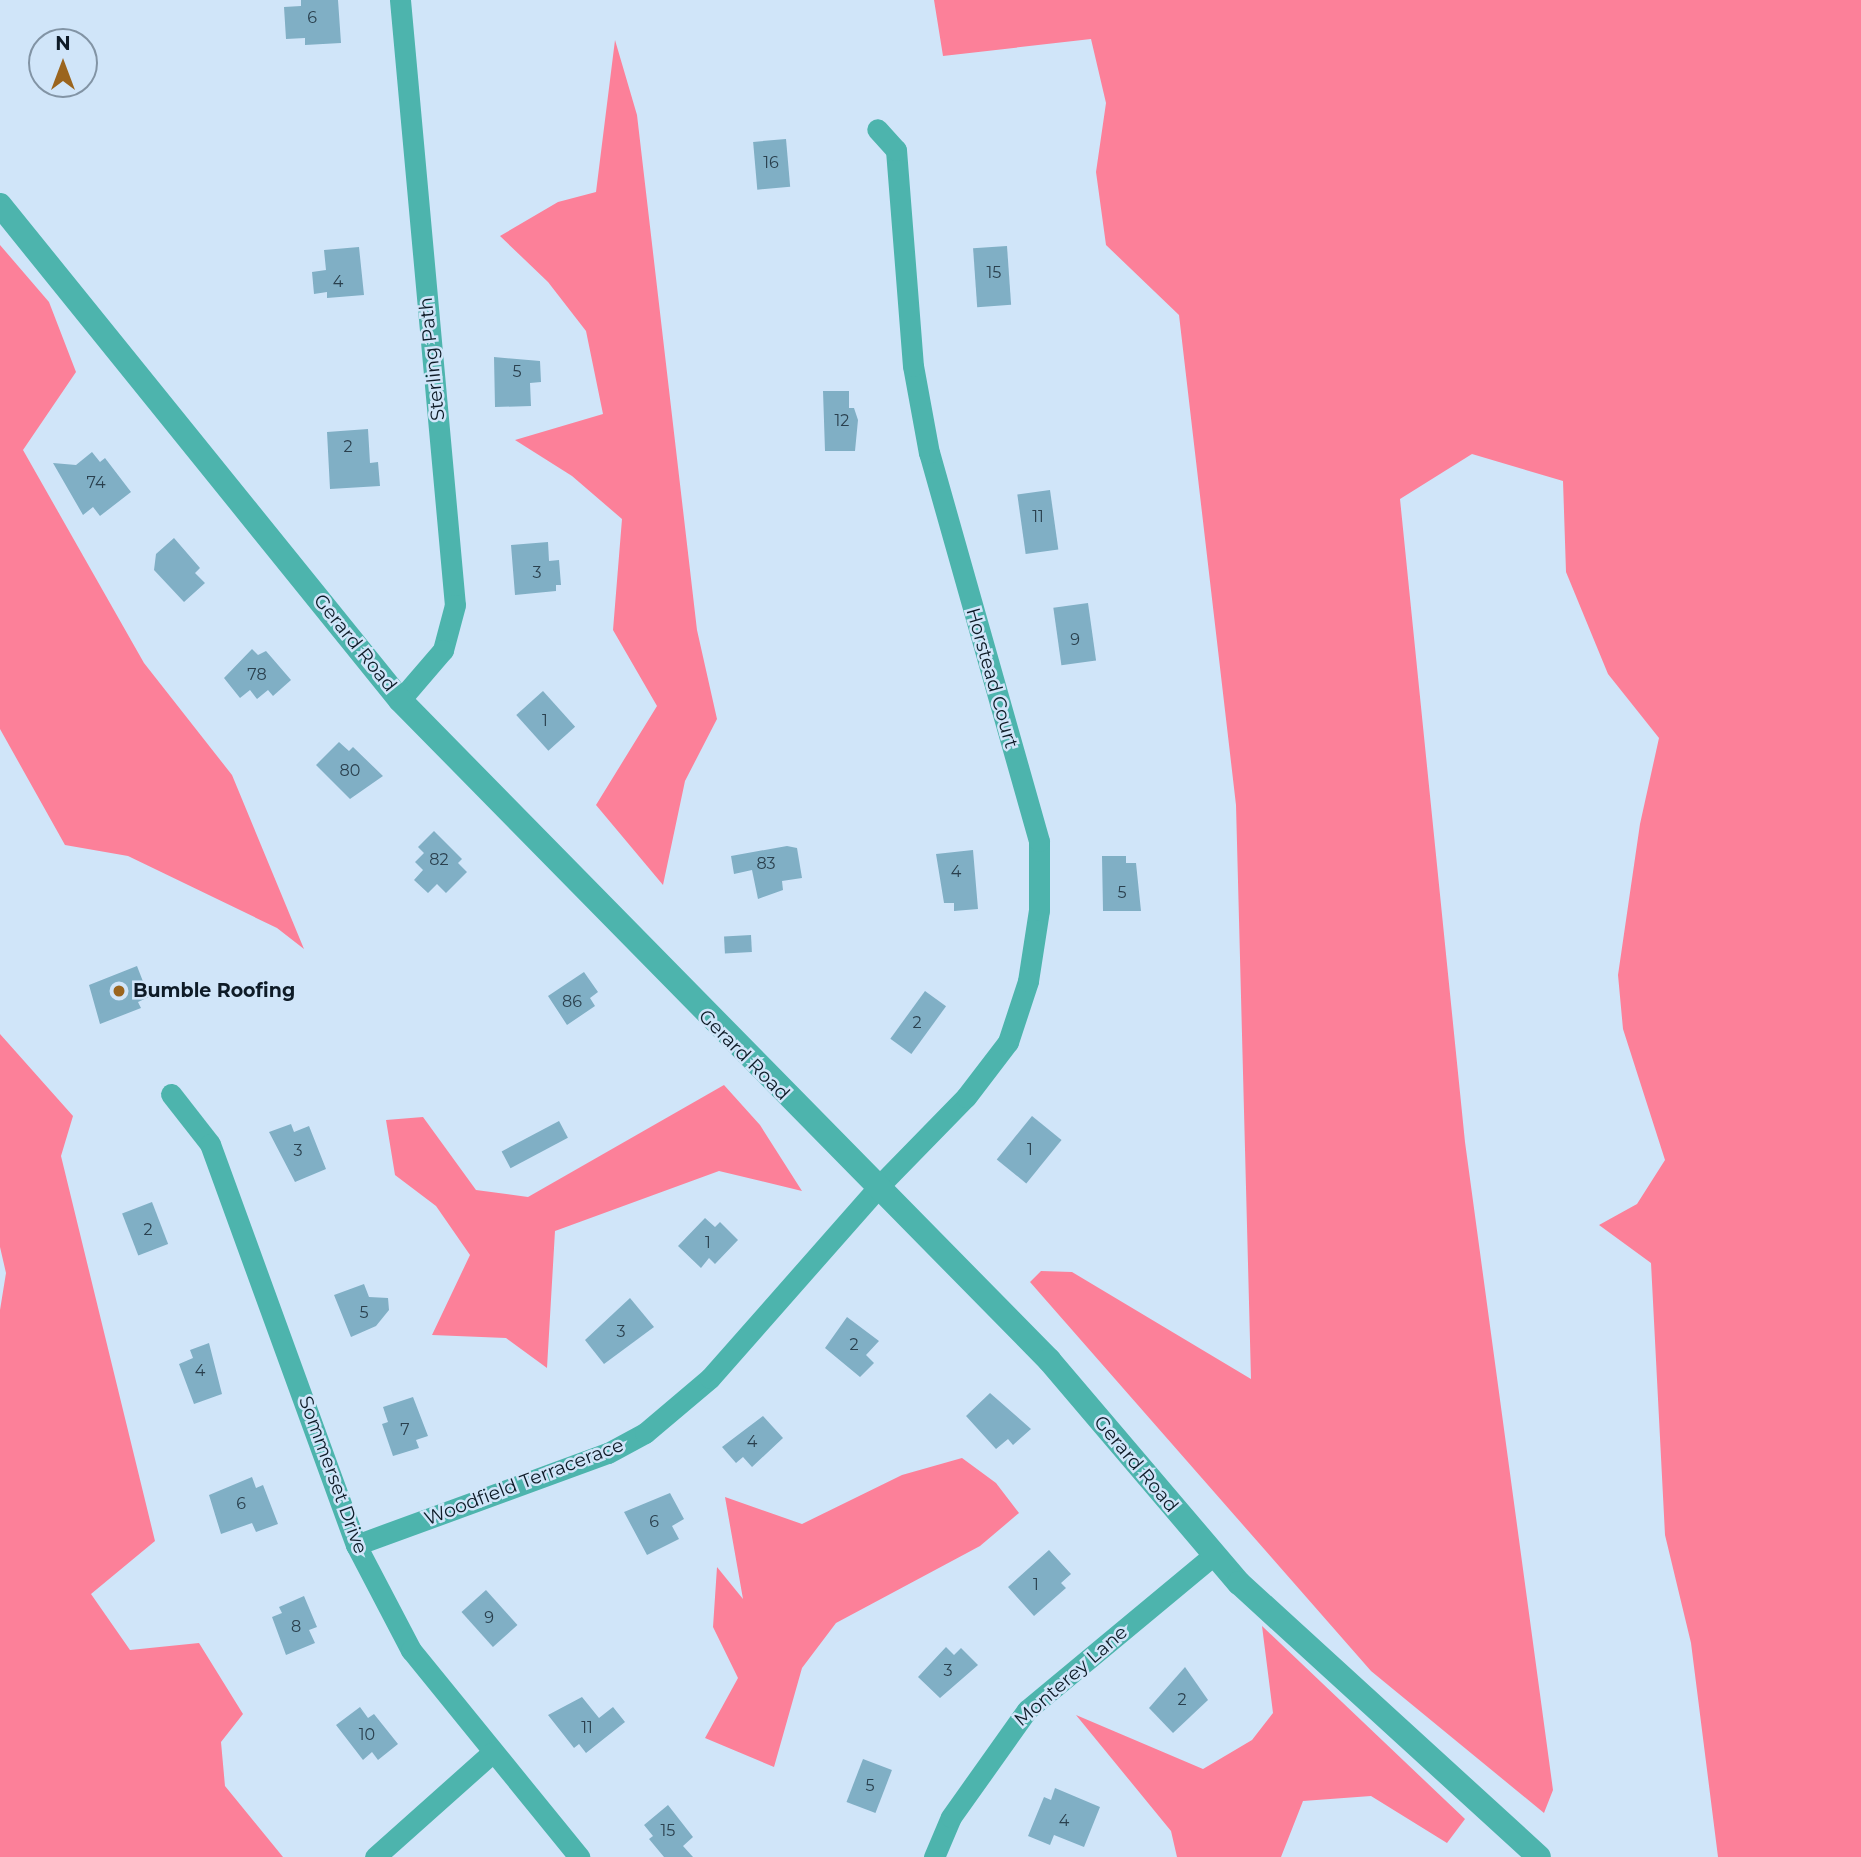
<!DOCTYPE html>
<html>
<head>
<meta charset="utf-8">
<style>
	body { margin:0 }
	#map { position:relative; width:1861px; height:1857px; overflow:hidden; background:#d0e5f9; font-family:Montserrat,sans-serif }
	div>[style] { position:absolute }
	[style*='--x'] { left:calc(var(--x)*1px); top:calc(var(--y)*1px); width:calc(var(--w)*1px); rotate:calc(var(--a)*1deg) }
	.forest>* { inset:0; background:#fc8099 }
	.building>* { inset:0; background:#80afc5; transform-origin:0 0 }
	.minor>* { height:21px; margin:-10.5px; padding:0 10.5px; transform-origin:10.5px; border-radius:10.5px; background:#4db4ad }
	.tertiary>* { height:24px; margin:-12px; padding:0 12px; transform-origin:12px; border-radius:12px; background:#4db4ad }
	.dots>* { width:19px; height:19px; translate:-50% -50%; box-sizing:border-box; border:4px solid #d0e5f9; border-radius:50% }
	span { translate:-50% -50%; white-space:nowrap; text-align:center; line-height:1.15; -webkit-text-stroke:5px #d0e5f9; paint-order:stroke }
	.number-label { font-size:16px; color:#2a404e }
	.number-label span { -webkit-text-stroke-width:0 }
	.street-label { font-size:19px; color:#0e1b27 }
	.poi-label { font-size:19px; color:#0e1b27; font-weight:700 }
	.left { translate:0 -50%; text-align:left }
	.north { position:absolute; left:28px; top:28px; width:70px; height:70px; box-sizing:border-box; background:#d0e5f9; border:2px solid #8294a5; border-radius:50%; rotate:0deg; font-size:19px; font-weight:700; line-height:28px; text-align:center; color:#0e1b27 }
	.north::after { content:''; display:block; margin:auto; width:24px; height:32px; background:#9b651e; clip-path:polygon(50% 0,100% 100%,50% 72%,0 100%) }
</style>
</head>
<body>
<div id="map">
	<div class="forest">
		<div style="clip-path:polygon(934px 0,1861px 0,1861px 1857px,1718px 1857px,1691px 1643px,1665px 1535px,1651px 1263px,1599px 1225px,1637px 1204px,1665px 1160px,1623px 1029px,1618px 975px,1640px 824px,1659px 738px,1608px 674px,1566px 572px,1563px 481px,1472px 454px,1400px 499px,1465px 1142px,1553px 1790px,1544px 1813px,1371px 1671px,1030px 1282px,1041px 1271px,1072px 1272px,1251px 1379px,1236px 805px,1179px 315px,1106px 245px,1096px 172px,1106px 103px,1091px 39px,943px 56px)"></div>
		<div style="clip-path:polygon(615px 40px,637px 115px,697px 630px,717px 719px,685px 781px,663px 885px,596px 805px,657px 706px,613px 630px,622px 519px,572px 476px,515px 440px,603px 414px,586px 331px,548px 282px,500px 236px,558px 202px,596px 192px)"></div>
		<div style="clip-path:polygon(0 245px,49px 302px,76px 372px,23px 450px,144px 663px,232px 775px,304px 949px,277px 928px,128px 856px,65px 845px,0 729px)"></div>
		<div style="clip-path:polygon(0 1034px,73px 1116px,61px 1156px,155px 1541px,91px 1594px,130px 1650px,199px 1643px,243px 1714px,221px 1742px,225px 1786px,283px 1857px,0 1857px,0 1310px,6px 1273px,0 1247px)"></div>
		<div style="clip-path:polygon(724px 1085px,760px 1125px,802px 1191px,719px 1171px,555px 1231px,547px 1368px,506px 1338px,432px 1335px,470px 1255px,436px 1206px,395px 1175px,386px 1120px,423px 1117px,476px 1190px,528px 1197px)"></div>
		<div style="clip-path:polygon(962px 1458px,996px 1483px,1019px 1513px,980px 1546px,836px 1623px,802px 1668px,774px 1767px,705px 1738px,738px 1678px,713px 1627px,717px 1567px,743px 1599px,725px 1497px,802px 1524px,902px 1475px)"></div>
		<div style="clip-path:polygon(1262px 1626px,1465px 1819px,1447px 1843px,1371px 1796px,1303px 1801px,1281px 1857px,1177px 1857px,1171px 1831px,1076px 1715px,1203px 1769px,1252px 1740px,1273px 1713px)"></div>
	</div>
	<div class="building">
		<div style="clip-path:polygon(301px 0,338px 0,341px 43px,305px 45px,305px 38px,286px 39px,284px 7px,301px 6px)"></div>
		<div style="left:786px;top:139px;width:48px;height:33px;rotate:85deg"></div>
		<div style="left:1007px;top:246px;width:59px;height:34px;rotate:86deg"></div>
		<div style="clip-path:polygon(359px 247px,364px 295px,327px 298px,327px 292px,314px 294px,312px 272px,326px 270px,324px 250px)"></div>
		<div style="clip-path:polygon(494px 357px,540px 361px,541px 382px,530px 383px,531px 406px,495px 407px)"></div>
		<div style="clip-path:polygon(823px 391px,849px 391px,849px 408px,854px 408px,858px 420px,855px 451px,825px 451px)"></div>
		<div style="clip-path:polygon(368px 429px,370px 463px,378px 462px,380px 486px,330px 489px,327px 432px)"></div>
		<div style="clip-path:polygon(92px 452px,100px 462px,105px 458px,131px 492px,100px 516px,93px 507px,83px 515px,53px 463px,76px 465px)"></div>
		<div style="left:1050px;top:490px;width:60px;height:33px;rotate:82deg"></div>
		<div style="clip-path:polygon(174px 538px,200px 568px,195px 573px,205px 583px,184px 602px,154px 570px,156px 554px)"></div>
		<div style="clip-path:polygon(548px 542px,549px 561px,559px 560px,561px 585px,556px 585px,556px 591px,515px 595px,511px 545px)"></div>
		<div style="left:1088px;top:603px;width:58px;height:35px;rotate:82deg"></div>
		<div style="clip-path:polygon(252px 649px,258px 655px,266px 651px,291px 680px,273px 696px,268px 690px,257px 699px,250px 690px,240px 698px,224px 678px)"></div>
		<div style="left:543px;top:691px;width:48px;height:36px;rotate:48deg"></div>
		<div style="clip-path:polygon(339px 742px,349px 751px,353px 747px,383px 776px,350px 799px,316px 765px)"></div>
		<div style="clip-path:polygon(434px 831px,462px 859px,458px 863px,467px 872px,446px 893px,437px 884px,428px 893px,414px 880px,423px 870px,415px 862px,424px 853px,418px 847px)"></div>
		<div style="clip-path:polygon(787px 846px,797px 848px,802px 878px,782px 881px,783px 890px,758px 899px,752px 870px,734px 874px,731px 856px)"></div>
		<div style="clip-path:polygon(973px 850px,978px 909px,954px 911px,954px 903px,944px 903px,936px 854px)"></div>
		<div style="clip-path:polygon(1102px 856px,1126px 856px,1126px 863px,1136px 863px,1141px 911px,1103px 911px)"></div>
		<div style="left:751px;top:935px;width:17px;height:27px;rotate:87deg"></div>
		<div style="clip-path:polygon(137px 966px,149px 997px,138px 1002px,141px 1008px,100px 1024px,89px 985px)"></div>
		<div style="clip-path:polygon(584px 972px,598px 992px,590px 998px,595px 1006px,567px 1025px,548px 996px)"></div>
		<div style="left:925px;top:991px;width:26px;height:59px;rotate:36deg"></div>
		<div style="left:1032px;top:1116px;width:38px;height:56px;rotate:39deg"></div>
		<div style="left:559px;top:1121px;width:19px;height:65px;rotate:62deg"></div>
		<div style="clip-path:polygon(291px 1124px,294px 1132px,309px 1126px,326px 1169px,295px 1182px,269px 1132px)"></div>
		<div style="left:152px;top:1202px;width:45px;height:32px;rotate:69deg"></div>
		<div style="clip-path:polygon(705px 1218px,715px 1227px,720px 1222px,738px 1240px,715px 1264px,709px 1258px,701px 1268px,678px 1246px)"></div>
		<div style="clip-path:polygon(364px 1284px,369px 1297px,388px 1298px,389px 1310px,376px 1326px,351px 1337px,334px 1295px)"></div>
		<div style="clip-path:polygon(630px 1298px,654px 1327px,604px 1364px,585px 1340px)"></div>
		<div style="clip-path:polygon(847px 1317px,879px 1341px,866px 1355px,874px 1363px,860px 1377px,825px 1348px)"></div>
		<div style="clip-path:polygon(209px 1343px,222px 1394px,194px 1404px,179px 1364px,193px 1358px,190px 1350px)"></div>
		<div style="clip-path:polygon(990px 1393px,1031px 1429px,1013px 1445px,1008px 1439px,996px 1449px,966px 1416px)"></div>
		<div style="clip-path:polygon(413px 1397px,428px 1436px,416px 1440px,419px 1448px,393px 1456px,382px 1424px,388px 1422px,383px 1407px)"></div>
		<div style="clip-path:polygon(763px 1416px,783px 1438px,752px 1467px,743px 1457px,736px 1463px,722px 1447px)"></div>
		<div style="clip-path:polygon(252px 1477px,256px 1488px,263px 1485px,278px 1524px,256px 1532px,252px 1523px,221px 1534px,209px 1495px)"></div>
		<div style="clip-path:polygon(670px 1493px,684px 1519px,672px 1526px,679px 1539px,647px 1555px,624px 1512px)"></div>
		<div style="clip-path:polygon(1049px 1550px,1071px 1574px,1061px 1583px,1066px 1588px,1034px 1616px,1008px 1587px)"></div>
		<div style="left:486px;top:1590px;width:47px;height:33px;rotate:48deg"></div>
		<div style="clip-path:polygon(304px 1596px,317px 1627px,309px 1630px,315px 1643px,286px 1655px,272px 1617px,282px 1613px,279px 1607px)"></div>
		<div style="clip-path:polygon(946px 1647px,954px 1655px,961px 1648px,978px 1665px,940px 1698px,918px 1677px)"></div>
		<div style="clip-path:polygon(1185px 1667px,1208px 1700px,1173px 1733px,1149px 1708px)"></div>
		<div style="clip-path:polygon(582px 1697px,599px 1718px,613px 1707px,625px 1722px,586px 1753px,579px 1744px,574px 1748px,548px 1715px)"></div>
		<div style="clip-path:polygon(360px 1707px,368px 1718px,374px 1714px,398px 1744px,378px 1760px,372px 1752px,363px 1760px,336px 1725px)"></div>
		<div style="left:863px;top:1759px;width:31px;height:46px;rotate:21deg"></div>
		<div style="clip-path:polygon(1055px 1788px,1100px 1807px,1084px 1847px,1054px 1835px,1050px 1845px,1028px 1836px,1044px 1797px,1051px 1800px)"></div>
		<div style="clip-path:polygon(668px 1805px,693px 1837px,683px 1846px,693px 1857px,664px 1857px,649px 1839px,653px 1836px,644px 1825px)"></div>
	</div>
	<div class="minor">
		<div style="--x:400;--y:0;--w:607;--a:84.81"></div>
		<div style="--x:455;--y:605;--w:47;--a:104.9"></div>
		<div style="--x:443;--y:650;--w:66;--a:130.7"></div>
		<div style="--x:171;--y:1094;--w:63;--a:52"></div>
		<div style="--x:210;--y:1144;--w:427;--a:70"></div>
		<div style="--x:356;--y:1545;--w:119;--a:62.4"></div>
		<div style="--x:411;--y:1650;--w:267;--a:50.9"></div>
		<div style="--x:356;--y:1545;--w:268;--a:-20.1"></div>
		<div style="--x:608;--y:1453;--w:42;--a:-28.4"></div>
		<div style="--x:645;--y:1433;--w:85;--a:-40.2"></div>
		<div style="--x:710;--y:1378;--w:257;--a:-48.6"></div>
		<div style="--x:880;--y:1185;--w:123;--a:-45.7"></div>
		<div style="--x:966;--y:1097;--w:69;--a:-52.6"></div>
		<div style="--x:1008;--y:1042;--w:64;--a:-71.8"></div>
		<div style="--x:1028;--y:981;--w:72;--a:-81.2"></div>
		<div style="--x:1039;--y:910;--w:69;--a:-90"></div>
		<div style="--x:1039;--y:841;--w:403;--a:-105.8"></div>
		<div style="--x:929;--y:453;--w:88;--a:-100.4"></div>
		<div style="--x:913;--y:366;--w:217;--a:-94.5"></div>
		<div style="--x:896;--y:150;--w:28;--a:-132"></div>
		<div style="--x:375;--y:1857;--w:158;--a:-41.7"></div>
		<div style="--x:934;--y:1857;--w:43;--a:-67"></div>
		<div style="--x:951;--y:1817;--w:131;--a:-54.6"></div>
		<div style="--x:1027;--y:1710;--w:243;--a:-39.7"></div>
	</div>
	<div class="tertiary">
		<div style="--x:0;--y:205;--w:636;--a:51.06"></div>
		<div style="--x:400;--y:700;--w:926;--a:45.48"></div>
		<div style="--x:1049;--y:1360;--w:293;--a:49.6"></div>
		<div style="--x:1239;--y:1583;--w:406;--a:42.4"></div>
	</div>
	<div class="dots">
		<div style="left:119px;top:991px;background:#9b651e"></div>
	</div>
	<div class="number-label">
		<span style="left:312px;top:18px">6</span>
		<span style="left:771px;top:163px">16</span>
		<span style="left:994px;top:273px">15</span>
		<span style="left:338px;top:282px">4</span>
		<span style="left:517px;top:372px">5</span>
		<span style="left:842px;top:421px">12</span>
		<span style="left:348px;top:447px">2</span>
		<span style="left:96px;top:483px">74</span>
		<span style="left:1038px;top:517px">11</span>
		<span style="left:537px;top:573px">3</span>
		<span style="left:1075px;top:640px">9</span>
		<span style="left:257px;top:675px">78</span>
		<span style="left:545px;top:721px">1</span>
		<span style="left:350px;top:771px">80</span>
		<span style="left:439px;top:860px">82</span>
		<span style="left:766px;top:864px">83</span>
		<span style="left:956px;top:872px">4</span>
		<span style="left:1122px;top:893px">5</span>
		<span style="left:572px;top:1002px">86</span>
		<span style="left:917px;top:1023px">2</span>
		<span style="left:1030px;top:1150px">1</span>
		<span style="left:298px;top:1151px">3</span>
		<span style="left:148px;top:1230px">2</span>
		<span style="left:708px;top:1243px">1</span>
		<span style="left:364px;top:1313px">5</span>
		<span style="left:621px;top:1332px">3</span>
		<span style="left:854px;top:1345px">2</span>
		<span style="left:200px;top:1371px">4</span>
		<span style="left:405px;top:1430px">7</span>
		<span style="left:752px;top:1442px">4</span>
		<span style="left:241px;top:1504px">6</span>
		<span style="left:654px;top:1522px">6</span>
		<span style="left:1036px;top:1585px">1</span>
		<span style="left:489px;top:1618px">9</span>
		<span style="left:296px;top:1627px">8</span>
		<span style="left:948px;top:1671px">3</span>
		<span style="left:1182px;top:1700px">2</span>
		<span style="left:587px;top:1728px">11</span>
		<span style="left:367px;top:1735px">10</span>
		<span style="left:870px;top:1786px">5</span>
		<span style="left:1064px;top:1821px">4</span>
		<span style="left:668px;top:1831px">15</span>
	</div>
	<div class="street-label">
		<span style="left:432px;top:359px;rotate:-96deg">Sterling Path</span>
		<span style="left:355px;top:643px;rotate:51deg">Gerard Road</span>
		<span style="left:992px;top:678px;rotate:74deg">Horstead Court</span>
		<span style="left:744px;top:1055px;rotate:45deg">Gerard Road</span>
		<span style="left:1136px;top:1464px;rotate:50deg">Gerard Road</span>
		<span style="left:333px;top:1475px;rotate:70deg">Sommerset Drive</span>
		<span style="left:524px;top:1482px;rotate:-21deg">Woodfield Terracerace</span>
		<span style="left:1071px;top:1676px;rotate:-41deg">Monterey Lane</span>
	</div>
	<div class="poi-label">
		<span class="left" style="left:133px;top:991px">Bumble Roofing</span>
	</div>
	<div class="north">N</div>
</div>
</body>
</html>
